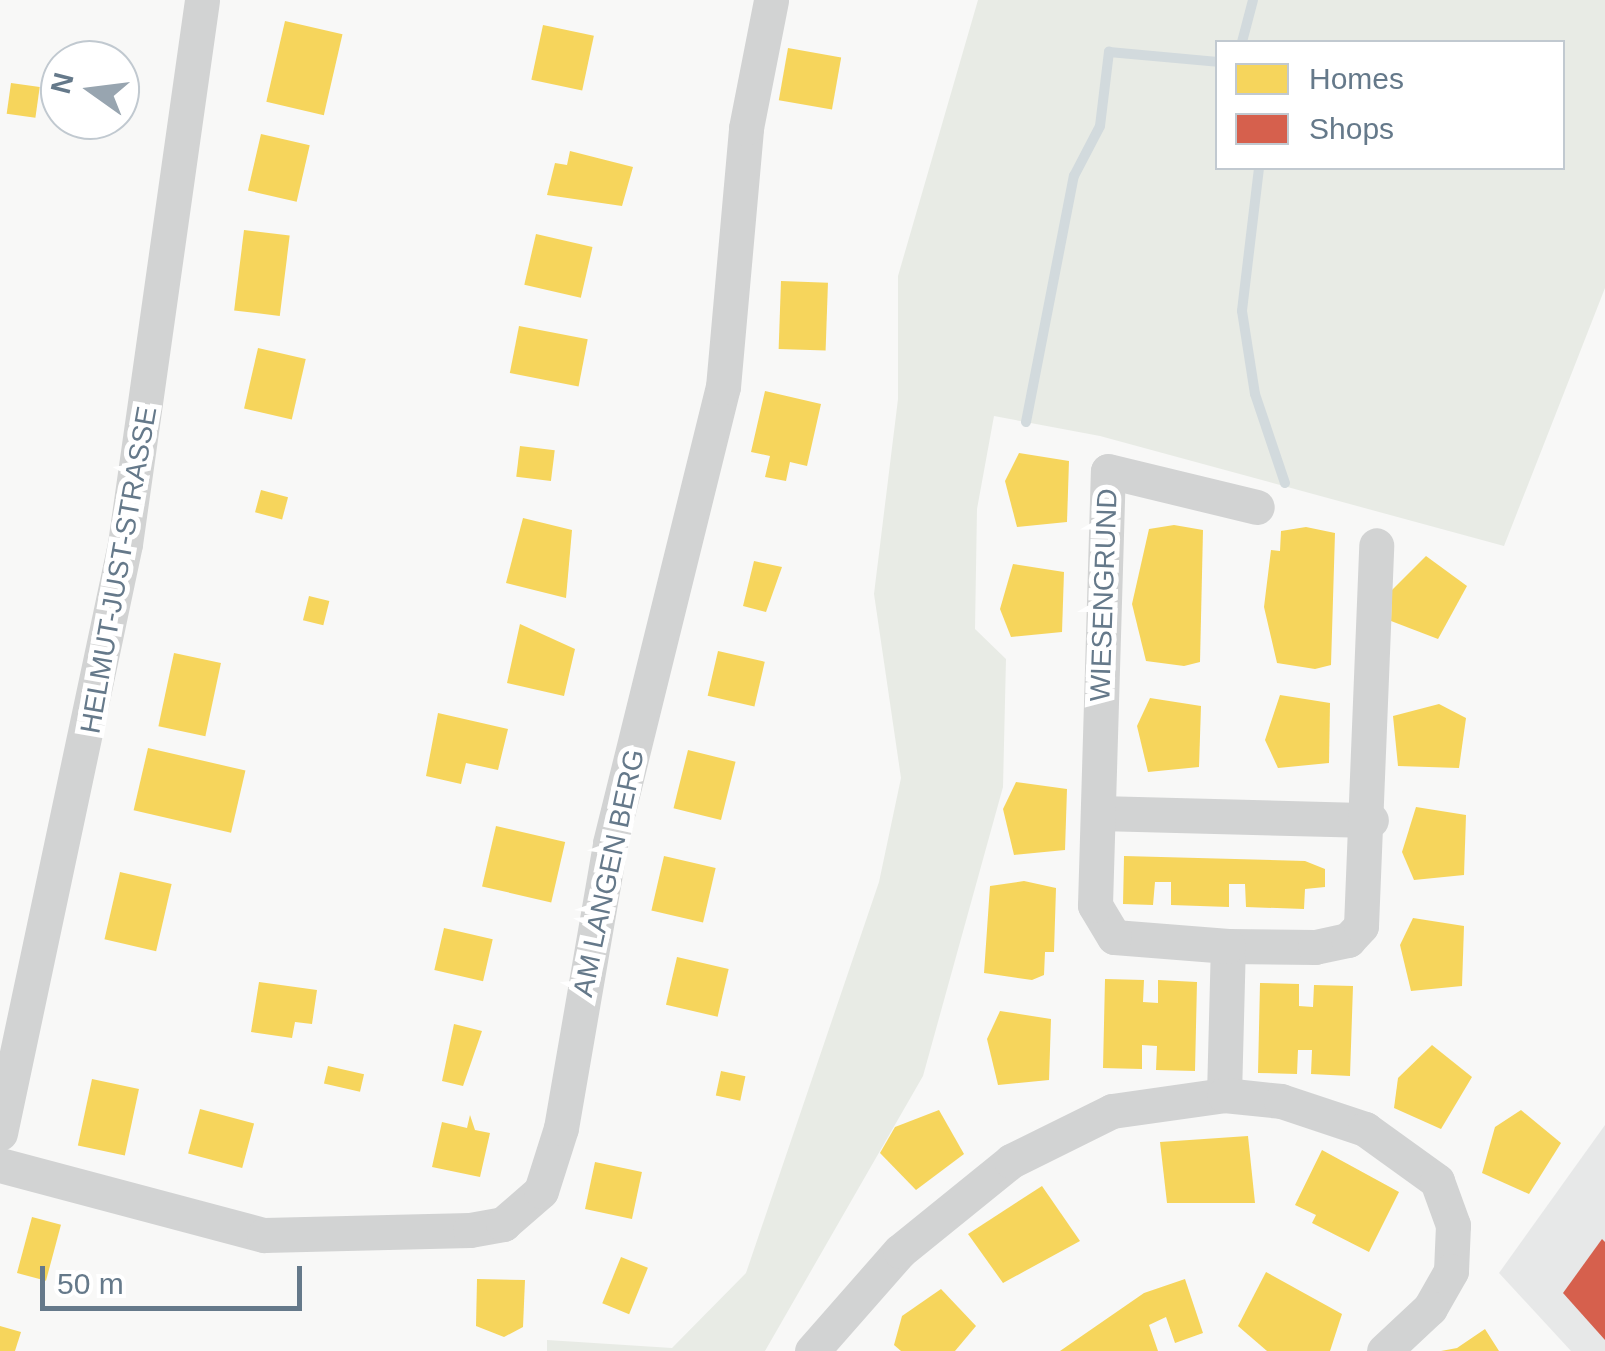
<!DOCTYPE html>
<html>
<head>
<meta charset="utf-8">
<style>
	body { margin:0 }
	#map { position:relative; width:1605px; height:1351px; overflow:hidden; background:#f8f8f7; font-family:Helvetica,sans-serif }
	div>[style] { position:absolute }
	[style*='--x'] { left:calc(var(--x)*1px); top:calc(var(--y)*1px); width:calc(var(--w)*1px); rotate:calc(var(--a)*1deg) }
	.built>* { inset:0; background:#e7e8e8 }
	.green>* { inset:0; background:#e8ebe5 }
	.homes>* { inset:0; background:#f6d55c; transform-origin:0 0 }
	.shops>* { inset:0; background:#d6604d }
	.stream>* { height:10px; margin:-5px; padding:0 5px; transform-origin:5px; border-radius:5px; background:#d2dadd }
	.minor>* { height:35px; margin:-17.5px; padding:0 17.5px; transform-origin:17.5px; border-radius:17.5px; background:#d2d3d3 }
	span { translate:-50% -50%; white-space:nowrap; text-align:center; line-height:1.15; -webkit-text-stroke:10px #fff; paint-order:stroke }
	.street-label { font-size:28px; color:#65798a }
	.legend { position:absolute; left:1215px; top:40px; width:350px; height:130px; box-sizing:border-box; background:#fff; border:2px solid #c1c9d0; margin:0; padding:12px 18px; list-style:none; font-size:30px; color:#65798a }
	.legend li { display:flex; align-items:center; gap:20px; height:50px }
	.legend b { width:50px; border:2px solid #c1c9d0 }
	.north { position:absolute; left:40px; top:40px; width:100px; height:100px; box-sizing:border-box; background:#fff; border:2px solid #c1c9d0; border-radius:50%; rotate:284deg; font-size:28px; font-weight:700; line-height:40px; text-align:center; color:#65798a }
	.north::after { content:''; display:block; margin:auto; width:35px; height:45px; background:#98a5b0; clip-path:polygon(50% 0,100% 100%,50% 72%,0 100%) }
	.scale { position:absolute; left:40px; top:1266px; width:262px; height:45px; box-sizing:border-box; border:5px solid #65798a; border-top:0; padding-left:12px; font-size:30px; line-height:35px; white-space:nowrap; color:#65798a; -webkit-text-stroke:8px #fff; paint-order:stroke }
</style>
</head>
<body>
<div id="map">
	<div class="built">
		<div style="clip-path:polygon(1605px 1125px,1605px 1351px,1571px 1351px,1499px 1273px)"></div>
	</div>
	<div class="green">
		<div style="clip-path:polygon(evenodd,978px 0,1605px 0,1605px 288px,1504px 546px,1100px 436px,994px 416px,977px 509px,975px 629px,1006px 659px,1003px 787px,923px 1076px,765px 1351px,547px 1351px,547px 1340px,672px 1348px,746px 1273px,879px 882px,901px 778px,874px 594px,898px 399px,898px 276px,978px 0,1218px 42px,1562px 42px,1562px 168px,1218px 168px,1218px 42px)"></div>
	</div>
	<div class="homes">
		<div style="left:285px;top:21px;width:59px;height:83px;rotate:13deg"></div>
		<div style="left:543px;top:25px;width:52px;height:56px;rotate:12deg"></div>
		<div style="left:788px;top:48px;width:54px;height:53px;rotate:10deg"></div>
		<div style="left:11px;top:83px;width:29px;height:31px;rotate:8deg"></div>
		<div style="left:261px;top:134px;width:50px;height:58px;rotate:13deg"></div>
		<div style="clip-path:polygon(570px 151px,633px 167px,622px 206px,547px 195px,555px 163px,567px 165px)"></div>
		<div style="left:244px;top:230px;width:46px;height:81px;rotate:7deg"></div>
		<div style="left:536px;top:234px;width:58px;height:52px;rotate:13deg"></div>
		<div style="left:781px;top:281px;width:47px;height:68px;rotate:2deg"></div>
		<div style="left:519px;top:326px;width:70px;height:48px;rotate:11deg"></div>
		<div style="left:258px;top:348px;width:49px;height:62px;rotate:13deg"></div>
		<div style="clip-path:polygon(765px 391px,821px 404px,807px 466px,790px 462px,786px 481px,765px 477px,770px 456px,751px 452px)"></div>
		<div style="left:520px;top:446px;width:35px;height:31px;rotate:7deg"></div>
		<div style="clip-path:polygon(1019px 453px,1069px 461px,1067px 522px,1017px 527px,1005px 481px)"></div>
		<div style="left:261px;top:490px;width:28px;height:23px;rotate:15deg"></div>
		<div style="clip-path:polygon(523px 518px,572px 530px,566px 598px,506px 583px)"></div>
		<div style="clip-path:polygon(1174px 525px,1203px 530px,1200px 662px,1184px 666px,1146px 661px,1132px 604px,1149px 529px)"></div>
		<div style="clip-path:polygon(1306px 527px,1335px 533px,1331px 665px,1315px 669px,1277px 663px,1264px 607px,1271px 550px,1280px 551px,1281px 531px)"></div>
		<div style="clip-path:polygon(1426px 556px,1467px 586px,1438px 639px,1391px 621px,1392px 590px)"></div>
		<div style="clip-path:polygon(754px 561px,782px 567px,766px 612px,743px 606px)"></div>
		<div style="clip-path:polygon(1013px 564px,1064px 572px,1062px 632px,1011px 637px,1000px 609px)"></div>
		<div style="left:309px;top:596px;width:21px;height:25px;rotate:14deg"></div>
		<div style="clip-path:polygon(520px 624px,575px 649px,564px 696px,507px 683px)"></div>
		<div style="left:718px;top:651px;width:48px;height:46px;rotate:13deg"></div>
		<div style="left:174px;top:653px;width:48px;height:75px;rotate:12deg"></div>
		<div style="clip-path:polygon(1280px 695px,1330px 703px,1329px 763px,1278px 768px,1265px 740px)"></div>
		<div style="clip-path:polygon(1150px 698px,1201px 706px,1199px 767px,1148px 772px,1137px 726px)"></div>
		<div style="clip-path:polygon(1439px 704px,1466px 718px,1459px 768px,1398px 766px,1393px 716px)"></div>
		<div style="clip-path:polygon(438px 713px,508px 729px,498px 770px,466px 763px,461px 784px,426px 776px)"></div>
		<div style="left:148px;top:748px;width:100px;height:64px;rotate:13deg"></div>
		<div style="left:688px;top:750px;width:49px;height:60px;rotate:14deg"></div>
		<div style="clip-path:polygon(1016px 782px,1067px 789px,1065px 850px,1014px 855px,1003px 809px)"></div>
		<div style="clip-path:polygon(1416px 807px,1466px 815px,1464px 875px,1414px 880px,1402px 852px)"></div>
		<div style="left:496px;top:826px;width:71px;height:62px;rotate:13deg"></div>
		<div style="left:664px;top:856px;width:53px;height:56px;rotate:13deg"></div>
		<div style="clip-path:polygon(1124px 856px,1305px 861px,1325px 869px,1325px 887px,1305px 889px,1304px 909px,1246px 907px,1245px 884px,1229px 884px,1229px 907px,1171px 905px,1171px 882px,1155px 882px,1153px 905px,1123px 904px)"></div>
		<div style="left:120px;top:872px;width:53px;height:69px;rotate:13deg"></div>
		<div style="clip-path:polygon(1024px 881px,1056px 888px,1054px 952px,1045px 952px,1044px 975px,1032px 980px,984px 973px,990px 886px)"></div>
		<div style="clip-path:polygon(1413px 918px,1464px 926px,1462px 986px,1411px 991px,1400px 945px)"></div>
		<div style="left:444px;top:928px;width:50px;height:43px;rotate:13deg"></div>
		<div style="left:677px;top:957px;width:53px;height:49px;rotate:13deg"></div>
		<div style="clip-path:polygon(1105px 979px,1144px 980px,1143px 1002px,1158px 1003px,1158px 980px,1197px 982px,1195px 1071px,1156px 1070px,1157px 1046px,1142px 1045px,1142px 1069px,1103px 1068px)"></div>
		<div style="clip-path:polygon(259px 982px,317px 990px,312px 1024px,295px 1022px,292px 1038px,251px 1032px)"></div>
		<div style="clip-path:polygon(1260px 983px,1299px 984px,1299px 1006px,1313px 1007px,1314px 985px,1353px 986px,1350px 1076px,1311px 1074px,1312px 1050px,1298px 1050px,1297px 1074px,1258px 1073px)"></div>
		<div style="clip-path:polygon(1000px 1011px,1051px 1019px,1049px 1080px,998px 1085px,987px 1039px)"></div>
		<div style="clip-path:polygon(454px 1024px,482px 1031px,463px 1086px,442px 1081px)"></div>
		<div style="clip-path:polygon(1432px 1045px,1472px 1077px,1441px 1129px,1394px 1108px,1398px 1078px)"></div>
		<div style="left:328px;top:1066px;width:37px;height:18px;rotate:13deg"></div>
		<div style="left:721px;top:1071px;width:25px;height:25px;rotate:12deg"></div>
		<div style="left:92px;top:1079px;width:48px;height:68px;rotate:12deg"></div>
		<div style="left:200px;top:1109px;width:56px;height:46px;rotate:15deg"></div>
		<div style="clip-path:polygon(939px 1110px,964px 1154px,916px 1190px,880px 1153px,895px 1127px)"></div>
		<div style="clip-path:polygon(1521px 1110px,1561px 1143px,1529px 1194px,1482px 1173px,1495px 1127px)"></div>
		<div style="clip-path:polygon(470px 1115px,475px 1130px,490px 1133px,480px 1177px,432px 1167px,442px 1122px,467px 1128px)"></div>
		<div style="clip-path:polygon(1248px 1136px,1255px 1203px,1167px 1203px,1160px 1142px)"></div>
		<div style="clip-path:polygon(1322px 1150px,1399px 1192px,1369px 1252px,1312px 1223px,1316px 1215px,1295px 1205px)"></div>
		<div style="left:595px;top:1162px;width:48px;height:48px;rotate:12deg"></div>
		<div style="clip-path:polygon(1042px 1186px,1080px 1241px,1003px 1283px,968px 1234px)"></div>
		<div style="left:32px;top:1217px;width:30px;height:58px;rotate:15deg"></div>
		<div style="left:621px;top:1257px;width:29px;height:50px;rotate:22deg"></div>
		<div style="clip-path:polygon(1266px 1272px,1342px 1314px,1330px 1351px,1267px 1351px,1238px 1326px)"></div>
		<div style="clip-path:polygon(477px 1279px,525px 1280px,523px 1327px,504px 1337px,476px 1326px)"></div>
		<div style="clip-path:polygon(1185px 1279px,1203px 1333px,1175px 1343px,1166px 1317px,1149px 1325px,1158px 1351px,1060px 1351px,1144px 1293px)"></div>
		<div style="clip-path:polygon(941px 1289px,976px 1326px,955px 1351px,901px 1351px,894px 1345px,902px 1316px)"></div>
		<div style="clip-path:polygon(0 1326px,21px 1332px,15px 1351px,0 1351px)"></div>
		<div style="clip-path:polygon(1485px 1329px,1499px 1351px,1441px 1351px,1457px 1348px)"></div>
	</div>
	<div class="shops">
		<div style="clip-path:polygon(1602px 1239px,1605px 1242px,1605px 1340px,1563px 1293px)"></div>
	</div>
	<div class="stream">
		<div style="--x:1242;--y:42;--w:43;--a:-75.3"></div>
		<div style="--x:1259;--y:168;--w:144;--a:96.8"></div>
		<div style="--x:1242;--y:311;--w:84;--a:81.1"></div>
		<div style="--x:1255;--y:394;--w:94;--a:71.4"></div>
		<div style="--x:1026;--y:422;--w:251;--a:-79"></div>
		<div style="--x:1074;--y:176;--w:56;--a:-62.5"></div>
		<div style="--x:1100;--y:126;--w:75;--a:-83.1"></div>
		<div style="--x:1109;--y:52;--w:109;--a:5.2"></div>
	</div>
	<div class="minor">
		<div style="--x:1099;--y:813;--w:272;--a:1.5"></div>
		<div style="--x:1228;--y:946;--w:87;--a:0.7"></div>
		<div style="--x:1315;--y:947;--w:34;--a:-12"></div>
		<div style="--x:1348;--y:940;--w:19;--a:-47"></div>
		<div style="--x:1361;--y:926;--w:381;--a:-87.7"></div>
		<div style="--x:1224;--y:1095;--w:149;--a:-88.5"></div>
		<div style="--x:1228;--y:946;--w:114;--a:-175.5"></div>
		<div style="--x:1114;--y:937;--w:37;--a:-121"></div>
		<div style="--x:1095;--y:905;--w:434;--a:-88.3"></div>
		<div style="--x:1108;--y:471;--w:153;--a:13.6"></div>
		<div style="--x:0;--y:1133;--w:602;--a:-78.02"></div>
		<div style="--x:125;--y:544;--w:549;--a:-81.94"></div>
		<div style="--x:0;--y:1165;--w:273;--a:14.9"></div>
		<div style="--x:264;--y:1235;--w:206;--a:-1.4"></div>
		<div style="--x:470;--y:1230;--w:34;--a:-10"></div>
		<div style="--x:503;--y:1224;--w:50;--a:-41"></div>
		<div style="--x:541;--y:1191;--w:66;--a:-72.4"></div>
		<div style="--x:561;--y:1128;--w:289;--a:-80.2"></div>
		<div style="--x:610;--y:843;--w:470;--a:-76.1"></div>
		<div style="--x:723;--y:387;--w:260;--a:-84.9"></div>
		<div style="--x:746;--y:128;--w:130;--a:-78.9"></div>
		<div style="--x:812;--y:1351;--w:133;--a:-48.7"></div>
		<div style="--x:900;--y:1251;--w:143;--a:-39"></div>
		<div style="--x:1011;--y:1161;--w:113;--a:-26.3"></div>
		<div style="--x:1112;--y:1111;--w:113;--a:-8.1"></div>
		<div style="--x:1224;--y:1095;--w:57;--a:6"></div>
		<div style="--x:1281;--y:1101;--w:89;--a:18.4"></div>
		<div style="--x:1365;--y:1129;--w:89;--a:35.8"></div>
		<div style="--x:1437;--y:1181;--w:47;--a:70"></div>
		<div style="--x:1453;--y:1225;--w:46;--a:92.5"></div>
		<div style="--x:1451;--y:1271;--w:43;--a:119.6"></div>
		<div style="--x:1430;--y:1308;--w:63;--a:136.9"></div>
	</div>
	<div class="street-label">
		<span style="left:119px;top:570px;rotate:-80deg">HELMUT-JUST-STRASSE</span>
		<span style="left:1104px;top:595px;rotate:-88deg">WIESENGRUND</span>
		<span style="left:609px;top:873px;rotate:-78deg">AM LANGEN BERG</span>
	</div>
	<ul class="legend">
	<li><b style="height:28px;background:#f6d55c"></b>Homes</li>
	<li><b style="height:28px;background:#d6604d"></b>Shops</li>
	</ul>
	<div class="north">N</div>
	<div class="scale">50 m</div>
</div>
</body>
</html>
